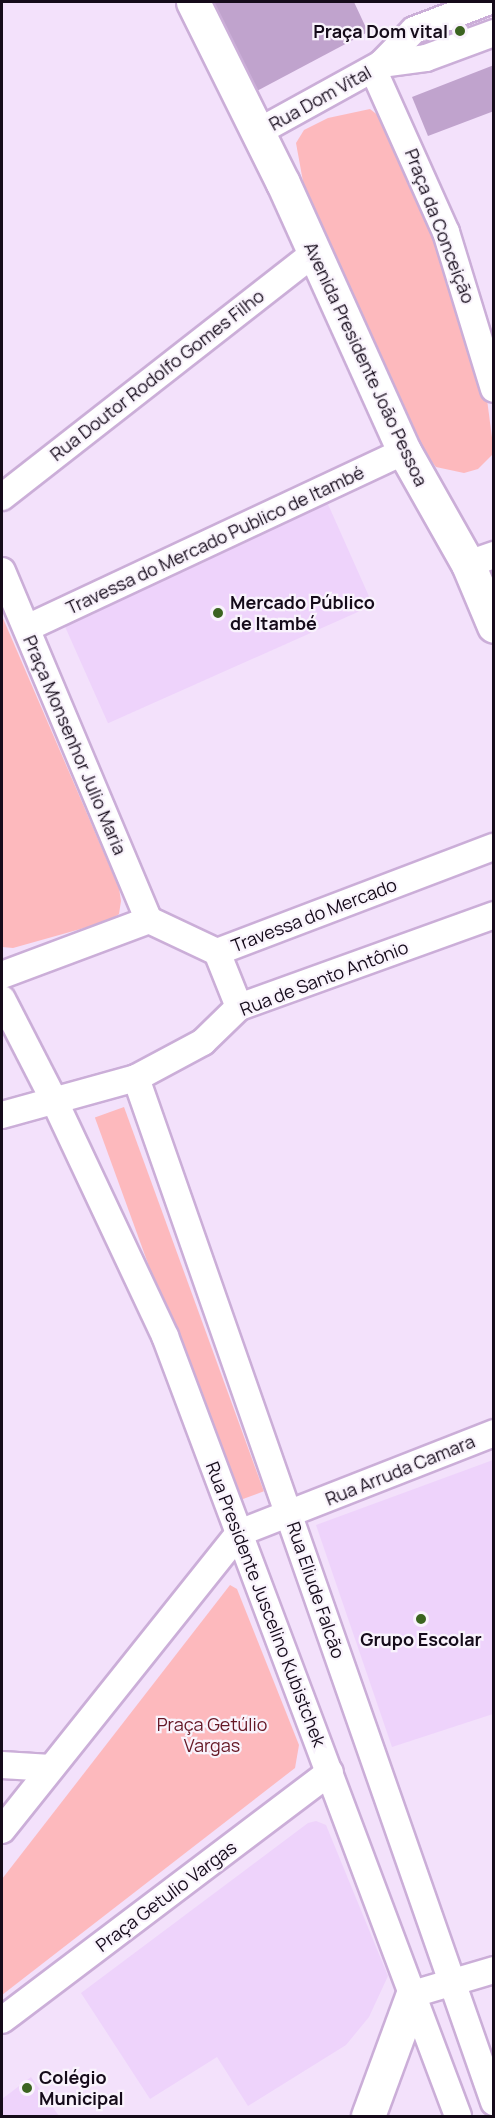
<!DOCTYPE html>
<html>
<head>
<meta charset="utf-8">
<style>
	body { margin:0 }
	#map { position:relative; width:495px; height:2118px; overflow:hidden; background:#f3e1fb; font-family:Manrope,sans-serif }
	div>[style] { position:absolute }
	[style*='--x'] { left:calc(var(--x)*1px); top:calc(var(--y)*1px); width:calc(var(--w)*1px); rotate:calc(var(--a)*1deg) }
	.built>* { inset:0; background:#eed3fb; transform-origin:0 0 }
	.green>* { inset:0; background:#fdb9bd; transform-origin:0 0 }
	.building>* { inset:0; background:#c0a3cd }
	.roads { filter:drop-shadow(2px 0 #cbaed8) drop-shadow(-2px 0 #cbaed8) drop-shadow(0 2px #cbaed8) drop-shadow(0 -2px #cbaed8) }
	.street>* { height:26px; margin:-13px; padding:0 13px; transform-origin:13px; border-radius:13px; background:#fff }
	.secondary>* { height:33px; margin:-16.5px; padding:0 16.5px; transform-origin:16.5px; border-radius:16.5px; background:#fff }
	.dots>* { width:16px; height:16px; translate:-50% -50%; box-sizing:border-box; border:3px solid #f9f3fc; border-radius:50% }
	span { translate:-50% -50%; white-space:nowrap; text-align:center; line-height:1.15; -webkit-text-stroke:4.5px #f9f3fc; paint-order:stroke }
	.poi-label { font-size:18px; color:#150b1a; font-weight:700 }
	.right { translate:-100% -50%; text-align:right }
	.left { translate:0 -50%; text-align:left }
	.street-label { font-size:18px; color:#150b1a }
	.park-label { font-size:18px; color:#651725 }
	.frame { position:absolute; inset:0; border:3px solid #150b1a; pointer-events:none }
</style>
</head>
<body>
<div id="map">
	<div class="built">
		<div style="left:327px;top:502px;width:113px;height:290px;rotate:66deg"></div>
		<div style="clip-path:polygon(493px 1460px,493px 1714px,392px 1747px,316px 1525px)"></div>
		<div style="clip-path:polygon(316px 1821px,326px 1825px,388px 1976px,369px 2017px,346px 2045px,248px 2106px,217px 2057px,150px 2099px,81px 1993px,308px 1823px)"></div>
		<div style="clip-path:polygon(31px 2077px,59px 2116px,2px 2116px,2px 2099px)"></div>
	</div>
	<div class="green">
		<div style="clip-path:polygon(370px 109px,384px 120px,400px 145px,482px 361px,494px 453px,478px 469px,464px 473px,436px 467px,418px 444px,304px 187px,296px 143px,304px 130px,328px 118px)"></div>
		<div style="clip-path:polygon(2px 616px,119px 888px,121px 901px,119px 914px,109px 921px,13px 948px,2px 947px)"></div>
		<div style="left:124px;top:1107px;width:409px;height:31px;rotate:70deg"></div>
		<div style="clip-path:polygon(230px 1585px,237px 1589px,299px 1745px,295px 1768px,2px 1995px,2px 1879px)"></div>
	</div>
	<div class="building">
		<div style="clip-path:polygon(207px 2px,354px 2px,368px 32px,253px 93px)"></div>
		<div style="clip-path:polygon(494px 65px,494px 111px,428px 136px,412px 97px)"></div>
	</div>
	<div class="roads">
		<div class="street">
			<div style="--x:381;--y:64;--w:45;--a:-7.6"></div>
			<div style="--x:426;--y:58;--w:72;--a:-20.2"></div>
			<div style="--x:373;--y:69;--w:179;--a:65.9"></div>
			<div style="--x:446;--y:232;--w:164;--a:73"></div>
			<div style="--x:258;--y:132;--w:141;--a:-28.9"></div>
			<div style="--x:381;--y:64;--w:47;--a:-45.9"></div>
			<div style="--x:414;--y:30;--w:78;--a:-21"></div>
			<div style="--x:2;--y:497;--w:395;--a:-38"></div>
			<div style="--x:468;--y:564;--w:28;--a:-19"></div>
			<div style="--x:2;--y:571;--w:379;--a:67.2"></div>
			<div style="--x:27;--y:628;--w:416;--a:-25.1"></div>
			<div style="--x:217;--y:952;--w:59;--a:68.2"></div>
			<div style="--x:2;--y:975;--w:157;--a:-20.5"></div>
			<div style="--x:149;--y:920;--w:75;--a:25.2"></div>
			<div style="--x:217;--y:952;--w:296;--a:-20.8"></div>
			<div style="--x:2;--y:999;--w:114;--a:62.8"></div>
			<div style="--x:54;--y:1100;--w:261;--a:64.8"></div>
			<div style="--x:165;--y:1336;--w:833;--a:69.41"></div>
			<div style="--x:136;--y:1078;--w:1085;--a:70.73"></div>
			<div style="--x:2;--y:1115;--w:139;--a:-15.4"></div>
			<div style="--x:136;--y:1078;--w:76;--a:-28.2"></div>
			<div style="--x:203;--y:1042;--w:50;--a:-44.2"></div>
			<div style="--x:239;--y:1007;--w:271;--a:-19.8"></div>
			<div style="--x:2;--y:1765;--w:49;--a:3.5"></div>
			<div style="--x:2;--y:1830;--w:380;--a:-51.4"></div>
			<div style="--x:239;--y:1533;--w:274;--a:-21.4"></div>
			<div style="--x:413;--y:1994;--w:84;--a:-16.5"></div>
			<div style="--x:2;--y:2020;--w:411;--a:-37.1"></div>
		</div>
		<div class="secondary">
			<div style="--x:193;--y:2;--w:202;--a:63.6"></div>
			<div style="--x:283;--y:183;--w:294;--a:65.7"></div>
			<div style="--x:404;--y:451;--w:130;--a:60.5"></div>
			<div style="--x:468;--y:564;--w:67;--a:67.2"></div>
			<div style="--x:368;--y:2116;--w:130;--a:-69.8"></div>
		</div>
	</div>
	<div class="dots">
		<div style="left:460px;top:31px;background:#3b6420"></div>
		<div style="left:218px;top:613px;background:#3b6420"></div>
		<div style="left:421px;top:1619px;background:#3b6420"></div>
		<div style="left:27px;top:2088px;background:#3b6420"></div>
	</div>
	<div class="poi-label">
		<span class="right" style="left:448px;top:31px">Praça Dom vital</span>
		<span class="left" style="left:230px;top:613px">Mercado Público<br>de Itambé</span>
		<span style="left:421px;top:1639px">Grupo Escolar</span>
		<span class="left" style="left:39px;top:2088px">Colégio<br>Municipal</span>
	</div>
	<div class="street-label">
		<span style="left:320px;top:98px;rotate:-29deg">Rua Dom Vital</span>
		<span style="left:440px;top:226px;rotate:69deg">Praça da Conceição</span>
		<span style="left:366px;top:364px;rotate:65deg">Avenida Presidente João Pessoa</span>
		<span style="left:157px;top:375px;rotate:-38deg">Rua Doutor Rodolfo Gomes Filho</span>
		<span style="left:215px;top:540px;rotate:-25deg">Travessa do Mercado Publico de Itambé</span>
		<span style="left:75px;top:745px;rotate:67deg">Praça Monsenhor Julio Maria</span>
		<span style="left:314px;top:915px;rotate:-21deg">Travessa do Mercado</span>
		<span style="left:324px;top:978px;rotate:-21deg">Rua de Santo Antônio</span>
		<span style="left:400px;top:1470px;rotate:-22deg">Rua Arruda Camara</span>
		<span style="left:316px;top:1590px;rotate:71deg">Rua Eliude Falcão</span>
		<span style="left:266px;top:1604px;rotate:69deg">Rua Presidente Juscelino Kubistchek</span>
		<span style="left:166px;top:1896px;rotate:-37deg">Praça Getulio Vargas</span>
	</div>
	<div class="park-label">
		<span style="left:212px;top:1735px">Praça Getúlio<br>Vargas</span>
	</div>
	<div class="frame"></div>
</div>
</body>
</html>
